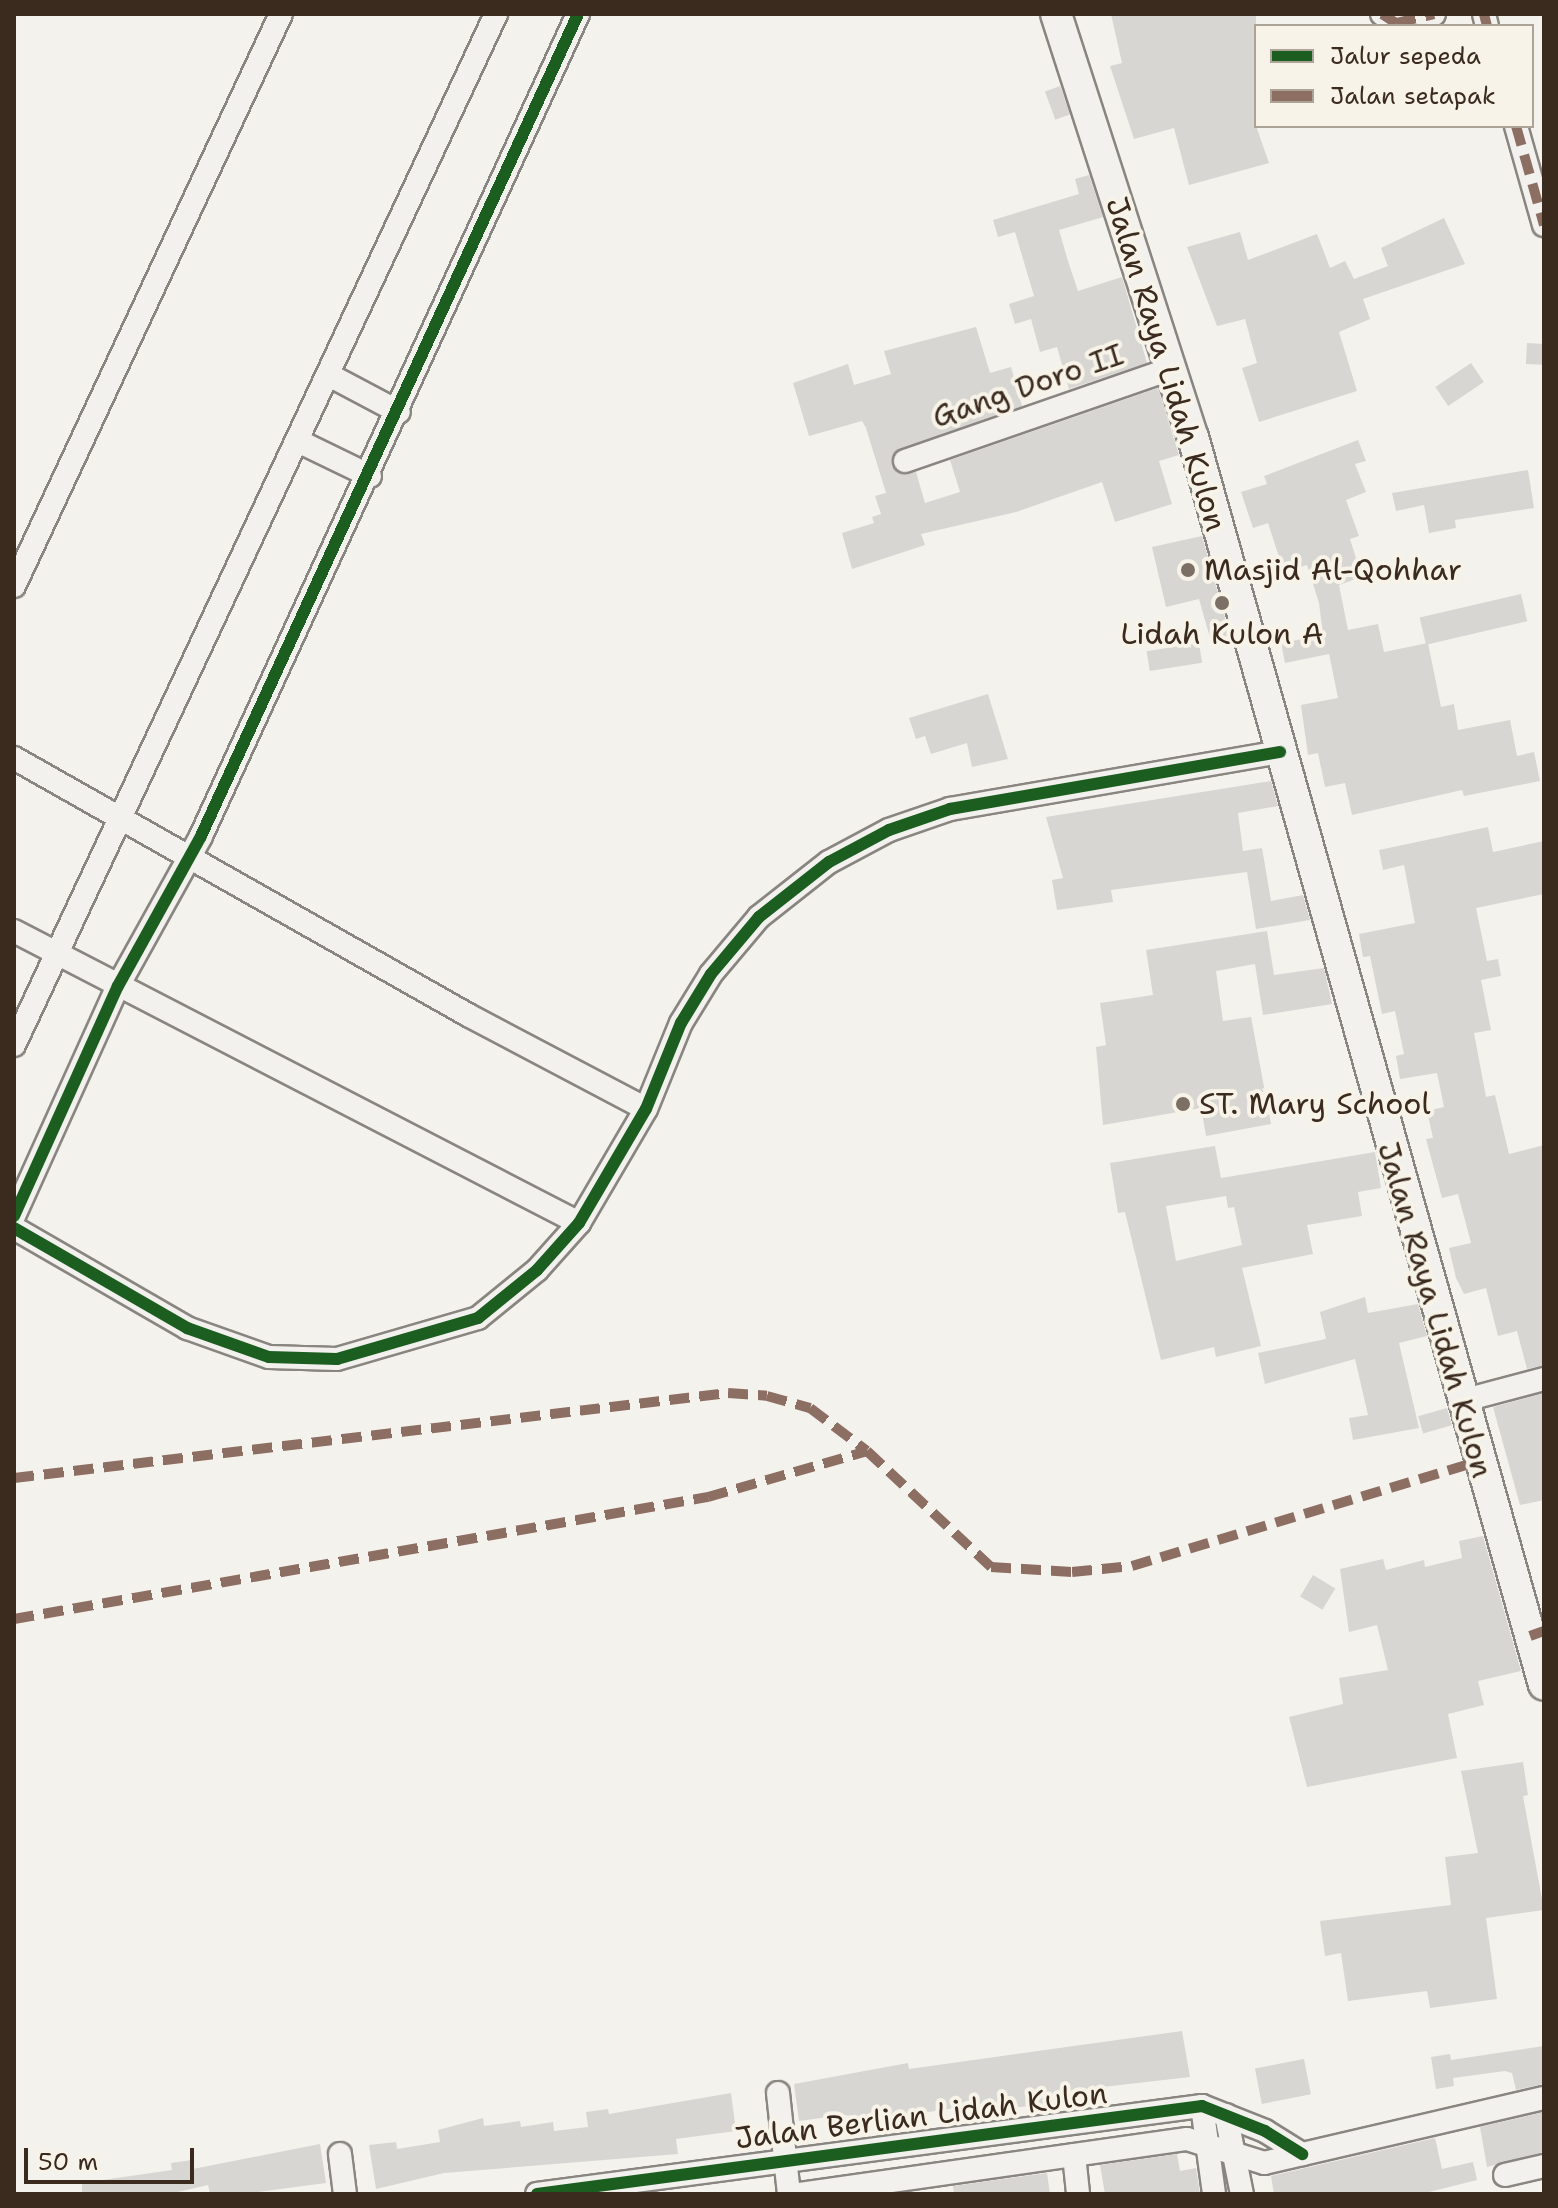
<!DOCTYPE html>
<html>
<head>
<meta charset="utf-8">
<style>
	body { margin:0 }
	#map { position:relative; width:1558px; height:2208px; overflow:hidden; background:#f4f2ec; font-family:"Shantell Sans",sans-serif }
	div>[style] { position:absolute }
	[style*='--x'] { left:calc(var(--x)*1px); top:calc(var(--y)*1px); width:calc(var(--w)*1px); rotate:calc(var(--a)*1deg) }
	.building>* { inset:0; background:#d8d6d2; transform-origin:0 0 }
	.roads { filter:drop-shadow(2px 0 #898580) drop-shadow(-2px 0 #898580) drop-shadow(0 2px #898580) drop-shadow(0 -2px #898580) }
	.minor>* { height:22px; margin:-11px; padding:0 11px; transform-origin:11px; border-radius:11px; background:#f2f1ed }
	.secondary>* { height:30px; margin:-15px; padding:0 15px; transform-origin:15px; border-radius:15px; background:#f2f1ed }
	.quiet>* { height:10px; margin-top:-5px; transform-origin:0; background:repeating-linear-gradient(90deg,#8d6e63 0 20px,transparent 0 30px) }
	.cycleway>* { height:12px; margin:-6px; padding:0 6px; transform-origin:6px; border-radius:6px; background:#1b5e20 }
	.dots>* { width:22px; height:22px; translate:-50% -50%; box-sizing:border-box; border:4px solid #f7f3e8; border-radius:50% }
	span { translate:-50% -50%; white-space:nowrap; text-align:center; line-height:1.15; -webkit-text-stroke:8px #f7f3e8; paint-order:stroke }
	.street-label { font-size:30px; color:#3b2a1e }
	.poi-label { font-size:30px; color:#3b2a1e }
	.left { translate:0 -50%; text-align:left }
	.frame { position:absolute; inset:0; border:16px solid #3b2a1e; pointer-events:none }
	.legend { position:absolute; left:1254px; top:24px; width:280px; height:104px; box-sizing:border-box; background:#f7f3e8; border:2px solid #aca397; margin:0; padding:10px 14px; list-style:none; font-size:24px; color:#3b2a1e }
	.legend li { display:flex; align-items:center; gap:16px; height:40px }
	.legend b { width:40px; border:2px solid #aca397 }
	.scale { position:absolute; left:24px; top:2148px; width:170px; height:36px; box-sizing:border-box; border:4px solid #3b2a1e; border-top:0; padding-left:10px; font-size:24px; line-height:28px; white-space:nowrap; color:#3b2a1e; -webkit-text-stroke:6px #f7f3e8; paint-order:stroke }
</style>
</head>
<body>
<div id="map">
	<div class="building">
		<div style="clip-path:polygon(1111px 14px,1256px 14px,1256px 126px,1269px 163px,1189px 185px,1174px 128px,1134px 139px,1110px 66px,1122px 63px)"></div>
		<div style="left:1060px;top:86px;width:30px;height:16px;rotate:70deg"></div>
		<div style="clip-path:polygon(1089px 175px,1103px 217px,1059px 230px,1068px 261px,1078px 291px,1122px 277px,1147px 363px,1069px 389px,1057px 347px,1040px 352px,1031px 319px,1015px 324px,1009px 304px,1034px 296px,1015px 232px,998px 237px,993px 220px,1079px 194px,1075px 179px)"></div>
		<div style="clip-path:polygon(1444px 218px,1465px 264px,1363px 299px,1370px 319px,1339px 332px,1357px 391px,1259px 422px,1242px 368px,1257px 363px,1245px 319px,1217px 326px,1187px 247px,1240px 232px,1248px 260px,1317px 234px,1330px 268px,1345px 261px,1354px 279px,1388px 266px,1381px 248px)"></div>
		<div style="clip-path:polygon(976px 327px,990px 373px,1011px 367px,1022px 406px,895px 451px,892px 466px,902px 474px,916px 472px,925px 503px,960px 492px,950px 460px,1158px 388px,1179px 455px,1159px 461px,1172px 504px,1115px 522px,1102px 482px,1016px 512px,921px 534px,925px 545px,852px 569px,842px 533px,874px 523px,872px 517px,881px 514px,875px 496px,886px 493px,866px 428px,862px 421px,809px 436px,793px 383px,848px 364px,854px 385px,891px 374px,884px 351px)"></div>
		<div style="left:1527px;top:343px;width:17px;height:21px;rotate:3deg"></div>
		<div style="left:1471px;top:363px;width:23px;height:43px;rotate:56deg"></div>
		<div style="clip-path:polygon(1358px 440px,1366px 461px,1355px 464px,1366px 492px,1346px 500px,1359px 536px,1350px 539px,1362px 577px,1339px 585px,1348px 630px,1378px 624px,1384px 652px,1428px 643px,1441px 707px,1454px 704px,1458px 730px,1510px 720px,1517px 756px,1534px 752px,1540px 781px,1464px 796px,1462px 790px,1352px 815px,1345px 783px,1325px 787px,1318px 753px,1308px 755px,1301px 705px,1338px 698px,1329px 654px,1285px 663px,1281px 643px,1323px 635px,1319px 603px,1307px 565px,1284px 572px,1268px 523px,1253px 528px,1241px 492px,1267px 484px,1264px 476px)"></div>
		<div style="clip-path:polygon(1528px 470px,1534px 508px,1455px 520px,1456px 528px,1429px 533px,1424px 505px,1396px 511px,1392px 493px)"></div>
		<div style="clip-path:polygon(1202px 536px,1231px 639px,1212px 645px,1199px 599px,1166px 607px,1152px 547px)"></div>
		<div style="left:1521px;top:594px;width:28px;height:104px;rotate:77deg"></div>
		<div style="left:1199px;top:643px;width:20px;height:53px;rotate:81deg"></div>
		<div style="clip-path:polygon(988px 694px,1008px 759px,972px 767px,967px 743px,931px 754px,925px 736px,916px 739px,909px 718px)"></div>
		<div style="clip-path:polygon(1271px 781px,1278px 806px,1238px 813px,1243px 851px,1262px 848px,1271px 901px,1303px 895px,1310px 920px,1256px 929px,1247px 872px,1111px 890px,1113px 902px,1057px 910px,1052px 880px,1063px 878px,1046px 817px)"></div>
		<div style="clip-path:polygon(1488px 827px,1493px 852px,1544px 841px,1544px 894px,1476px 908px,1487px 961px,1498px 959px,1501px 976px,1481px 980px,1491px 1030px,1474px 1033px,1486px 1097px,1495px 1095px,1509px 1154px,1544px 1145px,1544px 1365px,1527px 1369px,1517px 1331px,1498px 1336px,1486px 1288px,1464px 1294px,1456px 1278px,1449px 1248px,1471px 1243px,1458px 1194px,1442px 1198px,1426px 1139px,1433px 1138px,1427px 1111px,1444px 1107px,1437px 1073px,1400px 1079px,1396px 1056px,1404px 1054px,1395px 1011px,1382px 1014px,1370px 956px,1363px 957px,1359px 934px,1415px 923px,1404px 865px,1383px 870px,1379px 850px)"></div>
		<div style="clip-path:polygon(1267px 931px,1274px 975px,1324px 968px,1332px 1004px,1263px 1015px,1255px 964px,1216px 971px,1223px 1021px,1251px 1017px,1271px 1124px,1206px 1136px,1201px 1108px,1103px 1125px,1096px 1047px,1106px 1045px,1100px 1003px,1153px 995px,1146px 950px)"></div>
		<div style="clip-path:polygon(evenodd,1215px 1146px,1221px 1178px,1375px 1152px,1381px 1188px,1358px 1192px,1362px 1216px,1307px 1225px,1313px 1254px,1242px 1268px,1261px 1346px,1216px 1357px,1214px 1347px,1161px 1360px,1125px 1212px,1118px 1213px,1110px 1163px,1215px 1146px,1226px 1196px,1228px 1208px,1234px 1207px,1242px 1245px,1176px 1261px,1166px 1206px,1226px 1196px)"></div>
		<div style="clip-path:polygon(1365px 1297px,1368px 1313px,1418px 1304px,1427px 1336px,1399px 1343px,1419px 1428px,1353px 1440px,1349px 1418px,1368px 1415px,1355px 1359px,1265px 1384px,1258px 1353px,1326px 1339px,1320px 1312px)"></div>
		<div style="clip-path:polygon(1544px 1393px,1544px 1500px,1520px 1505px,1493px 1407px)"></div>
		<div style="left:1447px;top:1408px;width:18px;height:30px;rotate:74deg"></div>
		<div style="clip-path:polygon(1483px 1536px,1521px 1671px,1478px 1681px,1484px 1705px,1448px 1714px,1457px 1758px,1307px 1787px,1289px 1717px,1343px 1704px,1339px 1678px,1388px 1670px,1377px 1625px,1349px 1632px,1340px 1569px,1383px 1559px,1386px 1570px,1424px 1560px,1425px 1567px,1462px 1558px,1459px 1541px)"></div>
		<div style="left:1313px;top:1575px;width:26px;height:25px;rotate:31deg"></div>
		<div style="clip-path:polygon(1523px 1762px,1528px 1795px,1523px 1796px,1544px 1910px,1486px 1918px,1497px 1999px,1430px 2008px,1427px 1991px,1348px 2001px,1341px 1953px,1325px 1956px,1320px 1921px,1451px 1905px,1445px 1857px,1478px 1853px,1461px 1771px)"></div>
		<div style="clip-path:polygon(1182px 2031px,1190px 2077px,1059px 2092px,1061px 2101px,1031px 2106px,991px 2109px,990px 2103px,880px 2119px,843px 2115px,799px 2121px,794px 2084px,908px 2063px,909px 2069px)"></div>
		<div style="clip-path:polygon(1544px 2046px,1544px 2084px,1516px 2090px,1512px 2073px,1505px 2071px,1453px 2078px,1454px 2086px,1436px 2089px,1431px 2057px,1450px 2054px,1451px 2060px)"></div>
		<div style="left:1304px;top:2059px;width:36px;height:50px;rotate:79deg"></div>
		<div style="clip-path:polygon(731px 2093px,736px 2131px,676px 2139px,678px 2154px,444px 2173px,376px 2189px,369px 2145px,396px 2142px,397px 2149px,440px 2142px,438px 2130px,483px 2118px,484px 2126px,520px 2121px,521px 2127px,553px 2122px,554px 2131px,588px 2127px,586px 2112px,608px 2109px,609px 2114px)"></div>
		<div style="clip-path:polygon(1544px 2112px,1544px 2152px,1487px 2167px,1480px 2127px)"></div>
		<div style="clip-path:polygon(1435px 2138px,1442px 2169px,1473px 2162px,1477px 2180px,1421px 2194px,1274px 2194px,1271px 2176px)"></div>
		<div style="clip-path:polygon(320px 2144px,326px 2183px,242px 2194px,210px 2194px,208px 2185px,169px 2194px,82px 2194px,82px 2183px,172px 2170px,171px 2163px,192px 2160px,193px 2169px)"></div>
		<div style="clip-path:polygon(1177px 2154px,1180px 2171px,1196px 2168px,1200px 2194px,1105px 2194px,1100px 2165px)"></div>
		<div style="clip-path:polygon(1047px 2173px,1050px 2194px,954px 2194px,953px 2186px)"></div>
	</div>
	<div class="roads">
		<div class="minor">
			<div style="--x:1382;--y:14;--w:17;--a:33"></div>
			<div style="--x:1396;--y:23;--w:39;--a:-13"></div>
			<div style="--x:1484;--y:14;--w:12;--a:76"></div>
			<div style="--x:1516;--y:126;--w:103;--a:74.2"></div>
			<div style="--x:329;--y:375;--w:79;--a:27.9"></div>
			<div style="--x:298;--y:441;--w:80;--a:25.9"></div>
			<div style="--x:905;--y:461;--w:281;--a:-19.1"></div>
			<div style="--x:14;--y:586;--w:631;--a:-64.98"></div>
			<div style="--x:14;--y:758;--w:522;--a:29.51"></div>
			<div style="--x:468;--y:1015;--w:201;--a:27.8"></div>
			<div style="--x:14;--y:931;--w:636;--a:27.33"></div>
			<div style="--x:14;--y:1045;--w:1138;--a:-64.94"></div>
			<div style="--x:14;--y:1216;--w:252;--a:-65.7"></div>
			<div style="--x:118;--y:986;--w:171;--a:-61"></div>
			<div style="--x:201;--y:836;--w:904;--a:-65.36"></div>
			<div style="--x:14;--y:1228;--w:200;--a:30"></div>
			<div style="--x:187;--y:1328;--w:87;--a:19.5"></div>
			<div style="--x:269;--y:1357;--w:68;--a:1.7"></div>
			<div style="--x:337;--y:1359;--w:147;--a:-16.2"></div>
			<div style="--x:478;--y:1318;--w:76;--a:-39.1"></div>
			<div style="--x:537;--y:1270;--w:63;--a:-48.2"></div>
			<div style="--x:579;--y:1223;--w:132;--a:-59.6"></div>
			<div style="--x:646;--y:1109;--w:93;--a:-67.9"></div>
			<div style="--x:681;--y:1023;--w:57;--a:-58.5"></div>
			<div style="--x:711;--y:974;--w:75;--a:-49.9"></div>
			<div style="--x:759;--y:917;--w:89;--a:-38.2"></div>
			<div style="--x:829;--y:862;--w:68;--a:-28.1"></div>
			<div style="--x:889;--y:830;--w:65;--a:-19"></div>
			<div style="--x:950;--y:809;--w:335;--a:-9.8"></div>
			<div style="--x:1461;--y:1401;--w:86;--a:-14.8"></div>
			<div style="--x:778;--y:2093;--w:102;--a:83.8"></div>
			<div style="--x:1202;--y:2106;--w:89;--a:82.2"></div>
			<div style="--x:1226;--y:2115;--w:81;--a:78.6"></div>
			<div style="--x:340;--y:2154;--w:40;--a:82.9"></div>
			<div style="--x:1074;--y:2155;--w:39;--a:84"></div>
			<div style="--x:1505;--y:2175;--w:40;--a:-13"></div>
			<div style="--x:537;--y:2194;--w:671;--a:-7.54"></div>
			<div style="--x:1202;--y:2106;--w:68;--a:21.6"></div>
			<div style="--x:1265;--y:2131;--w:44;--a:31.9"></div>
			<div style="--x:800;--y:2194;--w:391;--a:-8.1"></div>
			<div style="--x:1187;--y:2139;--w:81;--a:17.3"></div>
			<div style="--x:1264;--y:2163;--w:287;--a:-13.1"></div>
		</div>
		<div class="secondary">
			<div style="--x:1056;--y:14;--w:445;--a:72.1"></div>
			<div style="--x:1193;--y:437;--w:1296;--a:74.29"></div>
		</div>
	</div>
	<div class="quiet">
		<div style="--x:1382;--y:14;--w:17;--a:33"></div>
		<div style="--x:1396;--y:23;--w:39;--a:-13"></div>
		<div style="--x:1484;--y:14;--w:12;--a:76"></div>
		<div style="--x:1516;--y:126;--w:103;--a:74.2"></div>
		<div style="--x:14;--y:1478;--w:719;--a:-6.79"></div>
		<div style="--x:728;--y:1393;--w:39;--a:4"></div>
		<div style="--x:767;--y:1396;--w:45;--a:15.6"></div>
		<div style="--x:810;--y:1408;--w:71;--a:37"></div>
		<div style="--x:867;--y:1451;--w:170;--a:43.1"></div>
		<div style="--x:991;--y:1567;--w:81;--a:3.5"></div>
		<div style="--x:1072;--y:1572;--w:60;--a:-5.7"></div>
		<div style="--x:1132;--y:1566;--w:363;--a:-16.8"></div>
		<div style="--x:14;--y:1619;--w:705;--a:-9.97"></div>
		<div style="--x:708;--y:1497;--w:166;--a:-16.1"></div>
		<div style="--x:1530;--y:1636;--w:15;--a:-20"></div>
	</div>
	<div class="cycleway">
		<div style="--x:14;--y:1216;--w:252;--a:-65.7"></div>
		<div style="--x:118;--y:986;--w:171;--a:-61"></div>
		<div style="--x:201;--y:836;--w:904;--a:-65.36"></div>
		<div style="--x:14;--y:1228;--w:200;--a:30"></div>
		<div style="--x:187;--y:1328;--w:87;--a:19.5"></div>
		<div style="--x:269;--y:1357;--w:68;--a:1.7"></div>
		<div style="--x:337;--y:1359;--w:147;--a:-16.2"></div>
		<div style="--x:478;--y:1318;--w:76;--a:-39.1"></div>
		<div style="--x:537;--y:1270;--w:63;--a:-48.2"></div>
		<div style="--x:579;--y:1223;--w:132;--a:-59.6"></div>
		<div style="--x:646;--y:1109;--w:93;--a:-67.9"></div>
		<div style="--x:681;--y:1023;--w:57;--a:-58.5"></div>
		<div style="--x:711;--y:974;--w:75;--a:-49.9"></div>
		<div style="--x:759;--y:917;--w:89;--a:-38.2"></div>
		<div style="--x:829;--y:862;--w:68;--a:-28.1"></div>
		<div style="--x:889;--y:830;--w:65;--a:-19"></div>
		<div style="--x:950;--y:809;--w:335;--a:-9.8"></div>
		<div style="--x:537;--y:2194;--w:671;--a:-7.54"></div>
		<div style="--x:1202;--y:2106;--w:68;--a:21.6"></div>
		<div style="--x:1265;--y:2131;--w:44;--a:31.9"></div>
	</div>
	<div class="dots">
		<div style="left:1188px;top:570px;background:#7c7066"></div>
		<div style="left:1222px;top:603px;background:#7c7066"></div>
		<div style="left:1183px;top:1104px;background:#7c7066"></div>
	</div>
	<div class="street-label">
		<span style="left:1166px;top:364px;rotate:73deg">Jalan Raya Lidah Kulon</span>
		<span style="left:1028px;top:386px;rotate:-19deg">Gang Doro II</span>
		<span style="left:1435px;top:1310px;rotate:74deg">Jalan Raya Lidah Kulon</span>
		<span style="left:921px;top:2116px;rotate:-7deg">Jalan Berlian Lidah Kulon</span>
	</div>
	<div class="poi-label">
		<span class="left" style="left:1204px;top:570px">Masjid Al-Qohhar</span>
		<span style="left:1222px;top:634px">Lidah Kulon A</span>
		<span class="left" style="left:1199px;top:1104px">ST. Mary School</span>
	</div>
	<div class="frame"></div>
	<ul class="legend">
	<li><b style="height:10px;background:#1b5e20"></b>Jalur sepeda</li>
	<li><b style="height:10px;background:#8d6e63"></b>Jalan setapak</li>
	</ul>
	<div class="scale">50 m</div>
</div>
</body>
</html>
